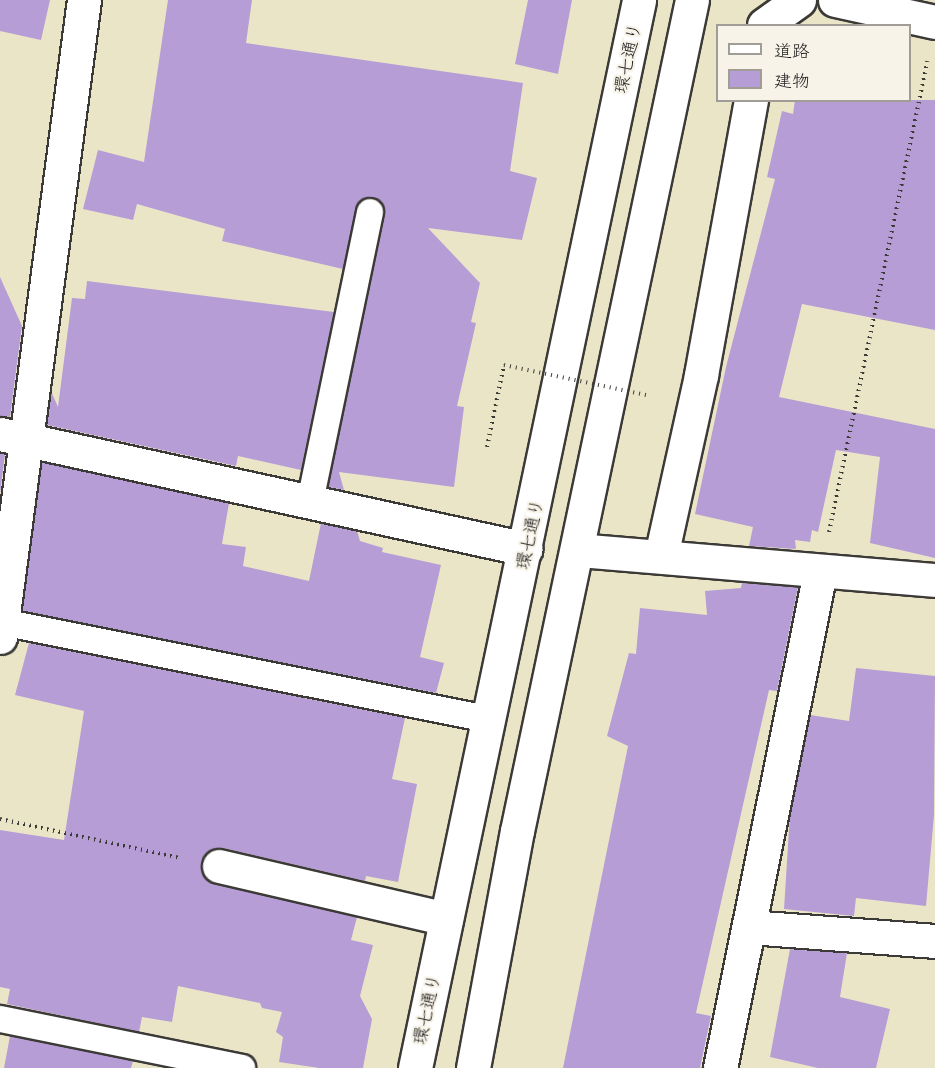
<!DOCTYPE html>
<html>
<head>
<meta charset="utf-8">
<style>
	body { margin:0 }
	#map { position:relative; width:935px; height:1068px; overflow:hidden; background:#ebe5c8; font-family:Mali,"Klee One",sans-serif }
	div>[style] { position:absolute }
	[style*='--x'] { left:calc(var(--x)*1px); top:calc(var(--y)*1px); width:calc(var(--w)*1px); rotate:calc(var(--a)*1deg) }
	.building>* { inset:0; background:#b79dd5 }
	.path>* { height:4px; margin-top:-2px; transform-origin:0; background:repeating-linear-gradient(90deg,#3b3a36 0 1.5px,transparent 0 6px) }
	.roads { filter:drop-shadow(2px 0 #3b3a36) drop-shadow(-2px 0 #3b3a36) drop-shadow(0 2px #3b3a36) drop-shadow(0 -2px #3b3a36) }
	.lane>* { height:26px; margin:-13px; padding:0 13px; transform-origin:13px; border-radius:13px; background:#fff }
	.street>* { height:33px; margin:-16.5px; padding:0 16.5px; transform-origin:16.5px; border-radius:16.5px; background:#fff }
	.primary>* { height:33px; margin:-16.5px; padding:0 16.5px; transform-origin:16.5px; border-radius:16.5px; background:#fff }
	.path-bridge>* { height:4px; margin-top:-2px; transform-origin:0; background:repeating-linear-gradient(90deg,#3b3a36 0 1.5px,transparent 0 6px) }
	span { translate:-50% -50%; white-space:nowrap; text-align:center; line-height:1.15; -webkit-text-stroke:4.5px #f7f3e8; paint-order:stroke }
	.street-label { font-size:18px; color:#1c1c1c }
	.legend { position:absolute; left:716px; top:24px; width:195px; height:78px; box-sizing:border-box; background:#f7f3e8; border:2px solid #9f9d96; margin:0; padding:8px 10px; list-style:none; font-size:18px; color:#1c1c1c }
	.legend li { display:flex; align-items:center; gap:12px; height:30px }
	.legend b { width:30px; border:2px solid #9f9d96 }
</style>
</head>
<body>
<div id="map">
	<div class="building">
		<div style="clip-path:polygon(0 0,50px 0,41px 40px,0 31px)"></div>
		<div style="clip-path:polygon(168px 0,252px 0,246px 43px,523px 83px,510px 171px,537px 178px,522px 240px,428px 228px,480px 283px,471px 322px,476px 323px,457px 406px,464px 407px,454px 487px,339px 472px,344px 490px,328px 487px,385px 215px,379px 200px,366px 198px,358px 203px,343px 269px,222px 241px,225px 229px,137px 204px,133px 220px,83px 209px,98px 150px,144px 162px)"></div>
		<div style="clip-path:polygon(528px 0,572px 0,558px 74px,515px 64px)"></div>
		<div style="clip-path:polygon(795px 100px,935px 100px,935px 330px,802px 304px,779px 397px,935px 429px,935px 558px,870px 543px,880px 457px,836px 450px,818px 532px,812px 530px,810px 542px,795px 540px,796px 549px,749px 546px,753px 527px,695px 514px,726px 367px,775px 179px,767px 177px,782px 111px,793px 114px)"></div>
		<div style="clip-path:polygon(0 277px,22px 326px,10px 417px,0 416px)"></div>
		<div style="clip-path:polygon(87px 281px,334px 312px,301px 470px,238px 456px,236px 466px,47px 425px,51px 391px,58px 407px,72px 298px,85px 299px)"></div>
		<div style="clip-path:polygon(0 453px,5px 454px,0 494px)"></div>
		<div style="clip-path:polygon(42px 462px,229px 503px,222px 544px,246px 547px,243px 566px,309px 581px,321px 523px,357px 531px,360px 541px,383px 548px,382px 552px,441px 565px,420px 657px,444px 663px,436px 693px,22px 611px)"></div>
		<div style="clip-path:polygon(742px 583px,798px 587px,777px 691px,769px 690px,696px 1013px,711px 1016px,700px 1068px,563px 1068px,628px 746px,607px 736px,629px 653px,636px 654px,640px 608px,707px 615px,705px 591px,741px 588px)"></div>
		<div style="clip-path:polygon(29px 643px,405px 718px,392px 779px,417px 784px,398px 882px,366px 876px,365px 881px,223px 848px,206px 853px,201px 862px,206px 879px,215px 884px,357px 917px,351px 940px,373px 945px,360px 996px,372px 1019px,363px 1068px,319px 1068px,279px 1062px,283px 1037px,276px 1032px,282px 1012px,262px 1008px,260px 1003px,178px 986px,172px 1022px,142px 1017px,139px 1032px,7px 1004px,10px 989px,0 987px,0 830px,64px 840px,84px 711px,15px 695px)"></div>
		<div style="clip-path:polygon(856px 668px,935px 676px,934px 815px,926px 906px,856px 898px,854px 916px,784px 909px,790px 814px,810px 715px,849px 721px)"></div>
		<div style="clip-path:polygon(790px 949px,847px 953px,840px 997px,890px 1009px,876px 1068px,818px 1068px,770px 1057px)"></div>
		<div style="clip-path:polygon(10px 1036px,133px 1061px,131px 1068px,4px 1068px)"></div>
	</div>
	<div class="path">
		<div style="--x:487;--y:447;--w:84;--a:-78.3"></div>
		<div style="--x:829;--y:532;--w:481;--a:-78.2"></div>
		<div style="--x:0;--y:819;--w:185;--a:12.2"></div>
	</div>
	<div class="roads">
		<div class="lane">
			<div style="--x:310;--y:502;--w:296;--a:-78.3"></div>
			<div style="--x:2;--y:622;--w:497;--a:11.3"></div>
			<div style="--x:0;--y:1019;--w:247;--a:11.4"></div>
		</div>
		<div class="street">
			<div style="--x:835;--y:0;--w:102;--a:12.4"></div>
			<div style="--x:764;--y:25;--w:43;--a:-35.5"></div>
			<div style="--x:0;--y:434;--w:538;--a:12.33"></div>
			<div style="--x:578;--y:550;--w:358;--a:4.8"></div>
			<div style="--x:661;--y:556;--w:185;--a:-77.5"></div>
			<div style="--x:701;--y:375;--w:280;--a:-79.7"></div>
			<div style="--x:0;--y:637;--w:643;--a:-82.49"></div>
			<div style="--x:219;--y:866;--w:233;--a:13.1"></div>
			<div style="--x:749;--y:927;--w:187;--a:4.3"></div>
			<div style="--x:720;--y:1068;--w:506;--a:-78.6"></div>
		</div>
		<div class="primary">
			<div style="--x:415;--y:1068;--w:1091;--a:-78.15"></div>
			<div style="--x:473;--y:1068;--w:241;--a:-79.5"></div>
			<div style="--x:517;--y:831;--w:849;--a:-78.11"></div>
		</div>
	</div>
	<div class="path-bridge">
		<div style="--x:504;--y:365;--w:150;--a:11.9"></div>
	</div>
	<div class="street-label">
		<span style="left:627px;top:58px;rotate:-78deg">環七通り</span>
		<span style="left:529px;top:534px;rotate:-78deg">環七通り</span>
		<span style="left:426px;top:1009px;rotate:-78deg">環七通り</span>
	</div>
	<ul class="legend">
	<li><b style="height:8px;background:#fff"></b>道路</li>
	<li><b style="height:16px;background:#b79dd5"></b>建物</li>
	</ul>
</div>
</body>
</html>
